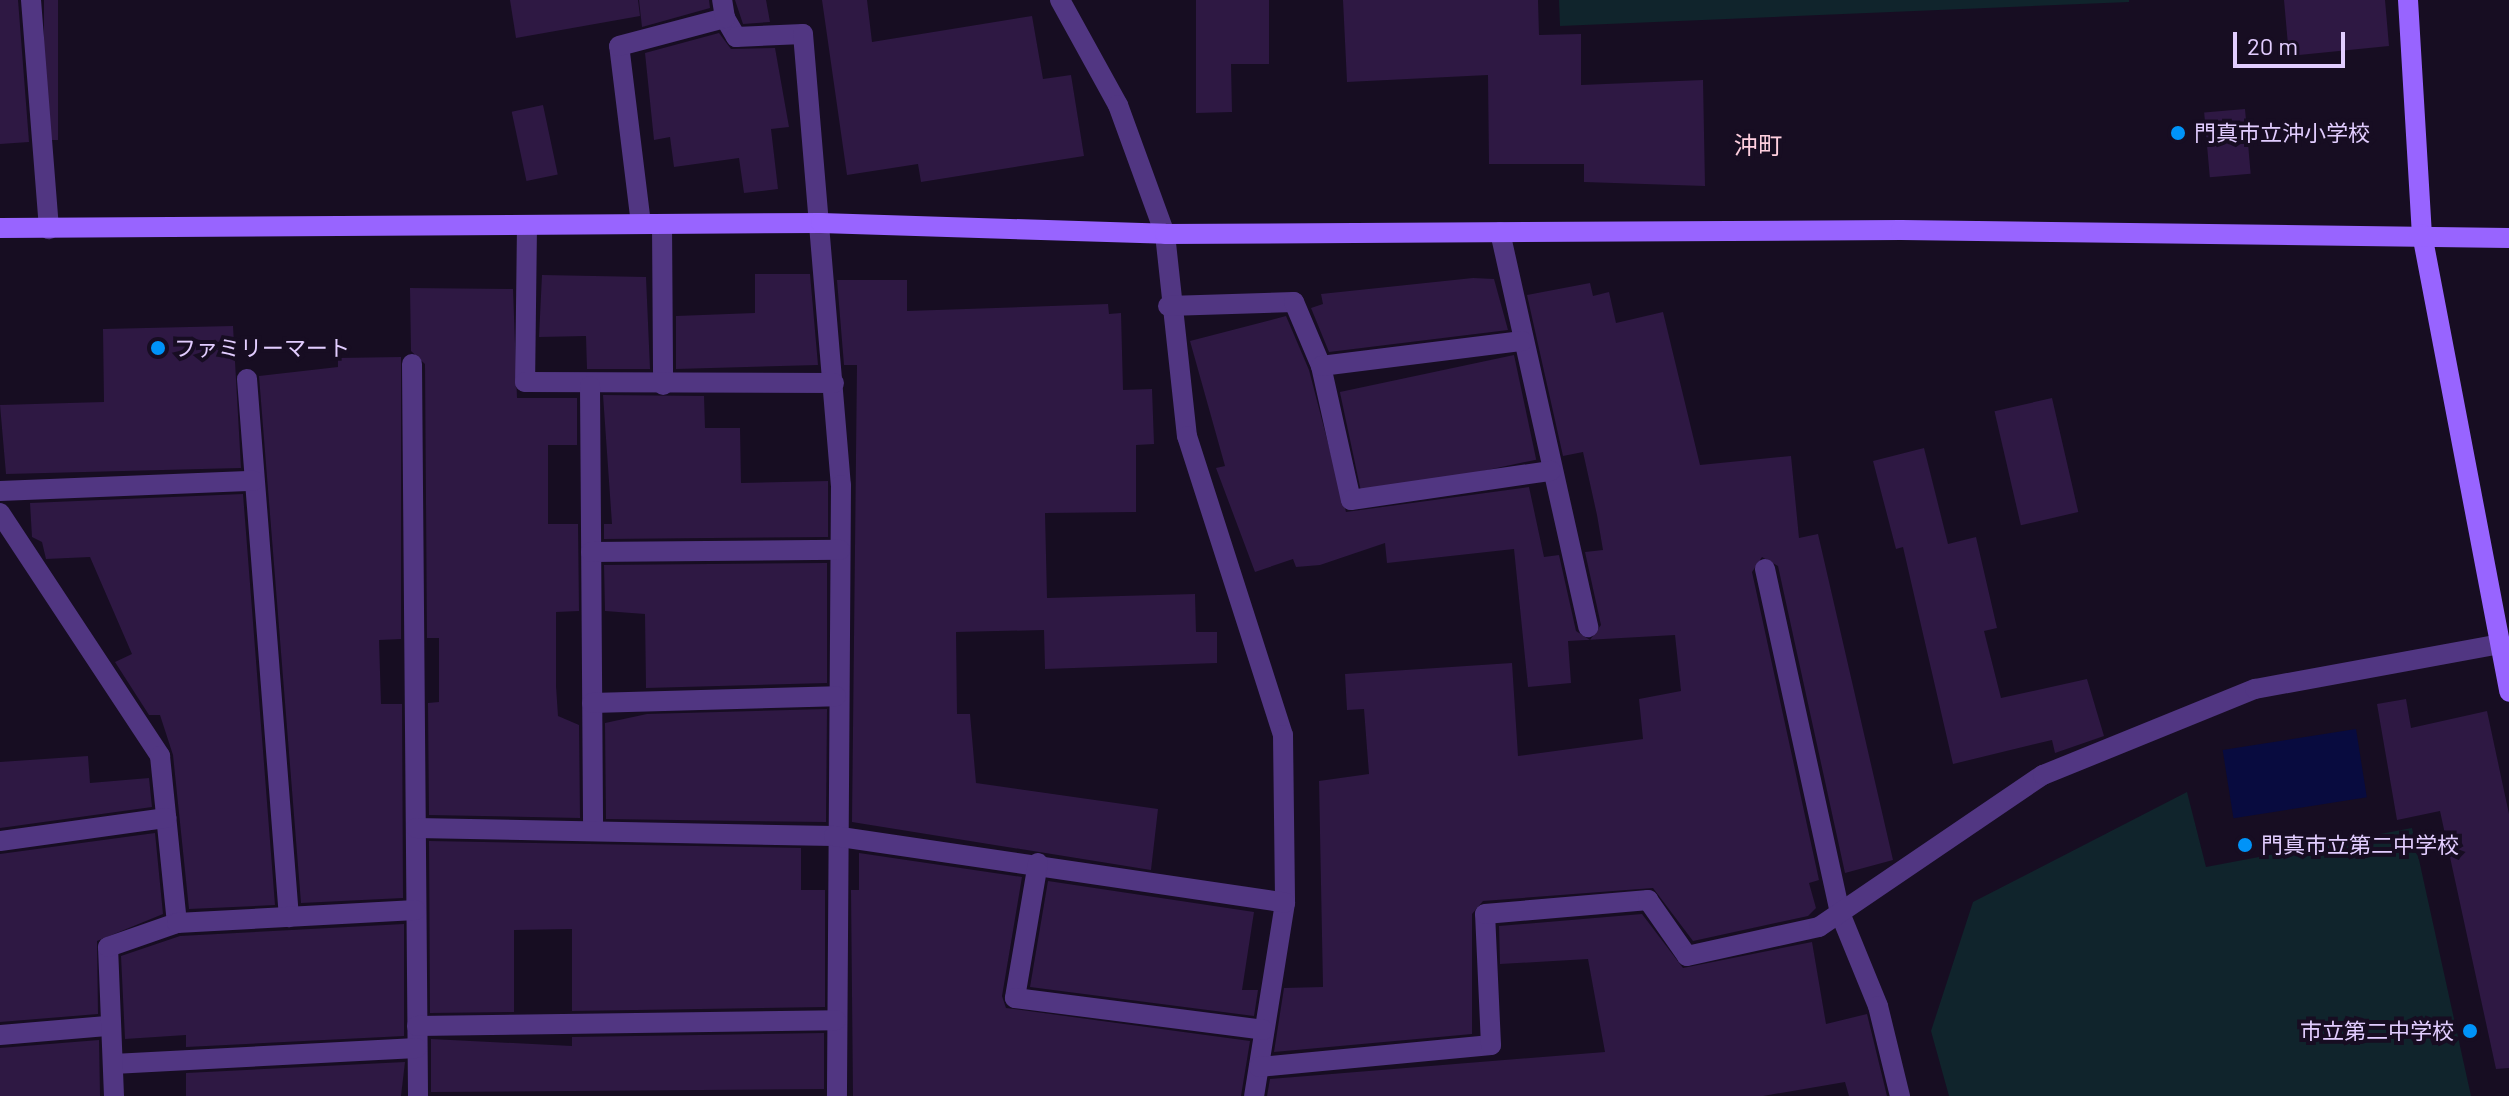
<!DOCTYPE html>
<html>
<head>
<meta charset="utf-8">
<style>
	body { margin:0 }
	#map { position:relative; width:2509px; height:1096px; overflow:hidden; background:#170d22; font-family:Barlow,"Noto Sans JP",sans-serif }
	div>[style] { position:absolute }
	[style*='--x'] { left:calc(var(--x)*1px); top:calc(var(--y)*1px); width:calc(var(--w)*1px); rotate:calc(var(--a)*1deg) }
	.green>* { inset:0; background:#10242c }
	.water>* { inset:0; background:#080b3f; transform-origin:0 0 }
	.building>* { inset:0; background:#2e1843; transform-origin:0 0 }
	.street>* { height:20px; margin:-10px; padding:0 10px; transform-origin:10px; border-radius:10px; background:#513682 }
	.secondary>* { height:20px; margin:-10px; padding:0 10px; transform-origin:10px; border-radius:10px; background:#9864ff }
	.dots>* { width:22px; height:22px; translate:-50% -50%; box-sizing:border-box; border:4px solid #170d22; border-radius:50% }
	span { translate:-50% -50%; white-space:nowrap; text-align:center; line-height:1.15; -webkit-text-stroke:8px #170d22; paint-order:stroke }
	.poi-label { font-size:22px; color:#e2cdff }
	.left { translate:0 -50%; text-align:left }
	.right { translate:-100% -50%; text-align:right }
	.neighbourhood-label { font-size:24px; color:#ffcfdf }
	.scale { position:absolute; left:2233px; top:32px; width:112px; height:36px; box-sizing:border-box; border:4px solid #e2cdff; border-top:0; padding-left:10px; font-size:24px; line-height:28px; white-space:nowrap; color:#e2cdff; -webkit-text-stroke:6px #170d22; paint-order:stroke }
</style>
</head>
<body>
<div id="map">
	<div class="green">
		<div style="clip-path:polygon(1559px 0,2129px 0,2129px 2px,1560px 26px)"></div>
		<div style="clip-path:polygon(2187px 792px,2206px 867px,2412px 828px,2471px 1096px,1949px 1096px,1931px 1031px,1973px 902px)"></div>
	</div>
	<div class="water">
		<div style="left:2356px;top:729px;width:69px;height:135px;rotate:81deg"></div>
	</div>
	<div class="building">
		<div style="clip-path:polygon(0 0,18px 0,29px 142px,0 144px)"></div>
		<div style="left:44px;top:0;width:14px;height:140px"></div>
		<div style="clip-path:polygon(510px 0,638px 0,640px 16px,516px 38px)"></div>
		<div style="clip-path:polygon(639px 0,709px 0,710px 8px,642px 27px)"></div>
		<div style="clip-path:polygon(735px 0,766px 0,770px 22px,743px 24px)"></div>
		<div style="clip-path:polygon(822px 0,867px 0,872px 42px,1032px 16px,1043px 79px,1071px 75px,1084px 156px,921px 182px,918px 164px,847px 175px)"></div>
		<div style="clip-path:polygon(1196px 0,1269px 0,1269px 64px,1231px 64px,1232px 112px,1196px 113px)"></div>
		<div style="clip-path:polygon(1343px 0,1538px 0,1539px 35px,1581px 34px,1581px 85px,1703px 80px,1705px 186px,1584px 182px,1584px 164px,1489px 164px,1488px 75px,1347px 82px)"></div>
		<div style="clip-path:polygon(2284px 0,2385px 0,2389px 46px,2289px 56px)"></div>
		<div style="clip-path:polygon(719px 33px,731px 49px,775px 48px,789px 127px,771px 129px,778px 189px,744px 193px,739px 158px,674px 167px,670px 137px,654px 140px,645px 53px)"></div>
		<div style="left:543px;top:105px;width:71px;height:32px;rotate:78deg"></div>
		<div style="left:2245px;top:109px;width:65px;height:41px;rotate:85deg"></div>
		<div style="clip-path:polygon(755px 274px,810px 274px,818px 365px,676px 369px,676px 316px,755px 313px)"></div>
		<div style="clip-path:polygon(542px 275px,646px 277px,650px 369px,587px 369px,586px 336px,539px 337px)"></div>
		<div style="clip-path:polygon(1473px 278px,1494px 279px,1508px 330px,1329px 352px,1311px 308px,1323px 304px,1321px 294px)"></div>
		<div style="clip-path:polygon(837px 280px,907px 280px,907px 311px,1108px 304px,1109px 314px,1121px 313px,1123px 390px,1152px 389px,1154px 444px,1136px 445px,1136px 512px,1045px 513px,1047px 598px,1195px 594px,1196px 632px,1217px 632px,1217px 663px,1045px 669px,1044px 630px,956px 632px,957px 714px,970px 714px,976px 783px,1158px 809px,1151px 870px,852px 822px,857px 365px,844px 365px)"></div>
		<div style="clip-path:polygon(1590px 283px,1593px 296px,1609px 292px,1616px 323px,1663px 312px,1700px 465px,1791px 456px,1799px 538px,1818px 534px,1893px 860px,1845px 873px,1778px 566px,1762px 557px,1752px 572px,1819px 880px,1809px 883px,1816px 908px,1808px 916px,1693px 941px,1653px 888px,1483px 901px,1472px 914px,1472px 1034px,1274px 1052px,1284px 988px,1323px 987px,1319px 781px,1369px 774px,1364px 709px,1347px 710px,1345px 674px,1512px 663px,1518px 756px,1643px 739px,1639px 699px,1681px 691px,1675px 635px,1568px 641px,1571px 683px,1528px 687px,1514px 549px,1387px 563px,1385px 543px,1320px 565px,1296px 567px,1293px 559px,1255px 572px,1216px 468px,1225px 466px,1190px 341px,1286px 316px,1309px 370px,1346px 512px,1529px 487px,1544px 557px,1559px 555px,1576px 631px,1590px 640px,1601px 625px,1585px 552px,1603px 550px,1597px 515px,1583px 452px,1563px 456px,1527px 295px)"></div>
		<div style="clip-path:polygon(410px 288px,513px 289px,517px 398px,577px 398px,577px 445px,548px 445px,548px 524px,578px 524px,579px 611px,556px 612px,556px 686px,558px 716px,579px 725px,580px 818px,429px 815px,428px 703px,439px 702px,439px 638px,427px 638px,425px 364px,411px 351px)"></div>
		<div style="clip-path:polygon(233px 326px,241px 468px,6px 474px,0 405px,104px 402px,103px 329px)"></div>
		<div style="left:1514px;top:355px;width:107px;height:178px;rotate:78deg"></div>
		<div style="clip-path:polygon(401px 357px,401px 639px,379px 640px,381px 704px,402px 704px,403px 898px,301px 903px,259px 376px,338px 367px,338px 358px)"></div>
		<div style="clip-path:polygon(603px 395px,704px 396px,705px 428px,740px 428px,741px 483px,828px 481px,828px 537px,604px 539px,604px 524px,612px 524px)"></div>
		<div style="left:2052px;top:398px;width:117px;height:59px;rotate:77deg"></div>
		<div style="clip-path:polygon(1924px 448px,1948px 544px,1976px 537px,1997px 628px,1984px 631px,2001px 698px,2087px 679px,2104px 736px,2055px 753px,2052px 740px,1953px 764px,1903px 547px,1896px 549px,1873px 461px)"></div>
		<div style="clip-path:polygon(243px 494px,275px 905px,189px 909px,173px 755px,160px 715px,149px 715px,115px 662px,132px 654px,90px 557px,46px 559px,42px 542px,32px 537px,30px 503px)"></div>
		<div style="clip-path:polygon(827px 563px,827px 683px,646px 688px,645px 614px,605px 611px,604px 565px)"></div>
		<div style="clip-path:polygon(2406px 699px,2411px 728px,2487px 711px,2509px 814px,2509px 1068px,2496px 1069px,2440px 811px,2397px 820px,2377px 704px)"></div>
		<div style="clip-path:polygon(827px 709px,826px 822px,606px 819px,605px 723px,647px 714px)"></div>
		<div style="clip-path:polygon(88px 756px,90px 783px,149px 778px,152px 807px,0 828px,0 762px)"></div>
		<div style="clip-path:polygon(155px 833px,163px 914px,97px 941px,98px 1014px,0 1022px,0 854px)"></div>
		<div style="clip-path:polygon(429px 841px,801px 848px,801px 890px,825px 890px,825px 1007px,572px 1011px,572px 929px,514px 930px,514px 1012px,430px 1013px)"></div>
		<div style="clip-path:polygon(859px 853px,1022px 877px,1002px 996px,1006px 1008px,1250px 1041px,1241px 1096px,853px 1096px,851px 890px,859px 890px)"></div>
		<div style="clip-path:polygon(1048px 881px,1254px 912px,1242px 990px,1258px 990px,1254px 1016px,1030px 987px)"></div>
		<div style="clip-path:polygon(1642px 914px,1683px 968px,1812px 942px,1826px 1024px,1867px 1014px,1887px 1096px,1849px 1096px,1845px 1082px,1763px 1096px,1267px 1096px,1270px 1079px,1605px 1052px,1588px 959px,1500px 964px,1499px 926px)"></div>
		<div style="clip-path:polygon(404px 924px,404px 1036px,186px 1047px,186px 1035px,125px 1039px,121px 956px,180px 936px)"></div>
		<div style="clip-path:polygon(824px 1033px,824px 1089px,431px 1092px,431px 1039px,572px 1046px,572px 1037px)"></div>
		<div style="clip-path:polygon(99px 1040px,100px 1096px,0 1096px,0 1048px)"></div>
		<div style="clip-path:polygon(405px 1062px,401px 1096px,186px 1096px,186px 1073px)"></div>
	</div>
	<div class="street">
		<div style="--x:31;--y:0;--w:230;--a:85.5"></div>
		<div style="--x:1060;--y:0;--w:120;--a:61.1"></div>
		<div style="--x:1118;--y:105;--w:137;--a:70"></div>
		<div style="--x:1165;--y:234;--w:203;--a:83.8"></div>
		<div style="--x:1187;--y:436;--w:314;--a:72.2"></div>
		<div style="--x:1283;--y:735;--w:168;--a:89.3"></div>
		<div style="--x:1285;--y:903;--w:195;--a:99.1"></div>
		<div style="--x:725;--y:18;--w:22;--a:60"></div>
		<div style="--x:736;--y:37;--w:67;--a:-2.6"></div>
		<div style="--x:803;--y:34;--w:453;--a:85.2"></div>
		<div style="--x:841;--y:485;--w:611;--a:90.38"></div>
		<div style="--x:641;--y:224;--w:179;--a:-97"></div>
		<div style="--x:619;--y:46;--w:110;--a:-14.8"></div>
		<div style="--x:725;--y:18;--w:18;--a:-99"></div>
		<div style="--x:662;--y:224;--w:161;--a:89.6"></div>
		<div style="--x:527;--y:225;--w:157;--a:90.7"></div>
		<div style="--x:525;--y:382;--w:309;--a:0.2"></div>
		<div style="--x:1500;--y:232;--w:405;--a:77.4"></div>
		<div style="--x:1168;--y:306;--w:126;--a:-1.8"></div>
		<div style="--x:1294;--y:302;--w:69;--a:67.1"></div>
		<div style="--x:1321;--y:366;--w:137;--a:77.4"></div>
		<div style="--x:1351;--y:500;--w:202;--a:-8.3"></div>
		<div style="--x:412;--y:364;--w:732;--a:89.53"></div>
		<div style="--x:1321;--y:366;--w:203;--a:-7.1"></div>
		<div style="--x:247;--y:379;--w:540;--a:85.54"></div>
		<div style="--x:590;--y:386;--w:442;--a:89.6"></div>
		<div style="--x:0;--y:491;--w:254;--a:-2.3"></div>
		<div style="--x:0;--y:513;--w:291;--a:56.6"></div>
		<div style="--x:160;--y:756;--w:168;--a:84.2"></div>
		<div style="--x:591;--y:552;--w:249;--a:-0.5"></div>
		<div style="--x:1765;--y:569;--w:352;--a:77.7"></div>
		<div style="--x:1840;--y:913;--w:100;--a:67.8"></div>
		<div style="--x:1878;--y:1006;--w:93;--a:76.3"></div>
		<div style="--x:592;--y:703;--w:244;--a:-1.6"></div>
		<div style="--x:416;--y:828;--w:418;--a:1.1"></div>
		<div style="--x:834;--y:836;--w:456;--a:8.4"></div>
		<div style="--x:0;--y:841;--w:168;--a:-7.9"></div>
		<div style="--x:1038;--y:863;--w:137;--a:99.7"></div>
		<div style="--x:1015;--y:998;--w:251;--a:7.3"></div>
		<div style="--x:417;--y:1026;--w:419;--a:-0.8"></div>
		<div style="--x:0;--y:1035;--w:107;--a:-4.8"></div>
		<div style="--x:113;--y:1064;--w:304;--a:-3"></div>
		<div style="--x:1259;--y:1067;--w:233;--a:-5.4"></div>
		<div style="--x:1491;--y:1045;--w:131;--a:-92.6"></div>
		<div style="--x:1485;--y:914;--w:164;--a:-4.9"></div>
		<div style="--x:1648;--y:900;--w:68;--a:55.1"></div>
		<div style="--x:1687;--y:956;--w:135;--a:-12.4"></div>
		<div style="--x:1819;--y:927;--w:271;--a:-34.2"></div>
		<div style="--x:2043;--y:775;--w:229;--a:-22.1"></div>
		<div style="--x:2255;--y:689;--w:248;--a:-10.4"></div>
		<div style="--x:114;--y:1096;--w:149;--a:-92.3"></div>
		<div style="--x:108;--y:947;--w:73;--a:-19.2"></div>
		<div style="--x:177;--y:923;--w:239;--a:-3.1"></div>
	</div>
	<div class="secondary">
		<div style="--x:2408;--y:0;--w:234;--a:86.6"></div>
		<div style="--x:2422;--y:234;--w:466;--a:79.2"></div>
		<div style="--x:0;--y:228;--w:821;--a:-0.35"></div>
		<div style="--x:821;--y:223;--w:344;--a:1.8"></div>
		<div style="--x:1165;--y:234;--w:736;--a:-0.31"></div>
		<div style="--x:1901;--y:230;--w:608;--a:0.75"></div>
	</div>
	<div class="dots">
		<div style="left:2178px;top:133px;background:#0093f8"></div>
		<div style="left:158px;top:348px;background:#0093f8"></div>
		<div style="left:2245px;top:845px;background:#0093f8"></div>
		<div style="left:2470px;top:1031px;background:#0093f8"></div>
	</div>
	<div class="poi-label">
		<span class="left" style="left:2194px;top:133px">門真市立沖小学校</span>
		<span class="left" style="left:174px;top:348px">ファミリーマート</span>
		<span class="left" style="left:2261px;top:845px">門真市立第二中学校</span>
		<span class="right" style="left:2454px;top:1031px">市立第二中学校</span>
	</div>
	<div class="neighbourhood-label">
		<span style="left:1758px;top:145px">沖町</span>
	</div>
	<div class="scale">20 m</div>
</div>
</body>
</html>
